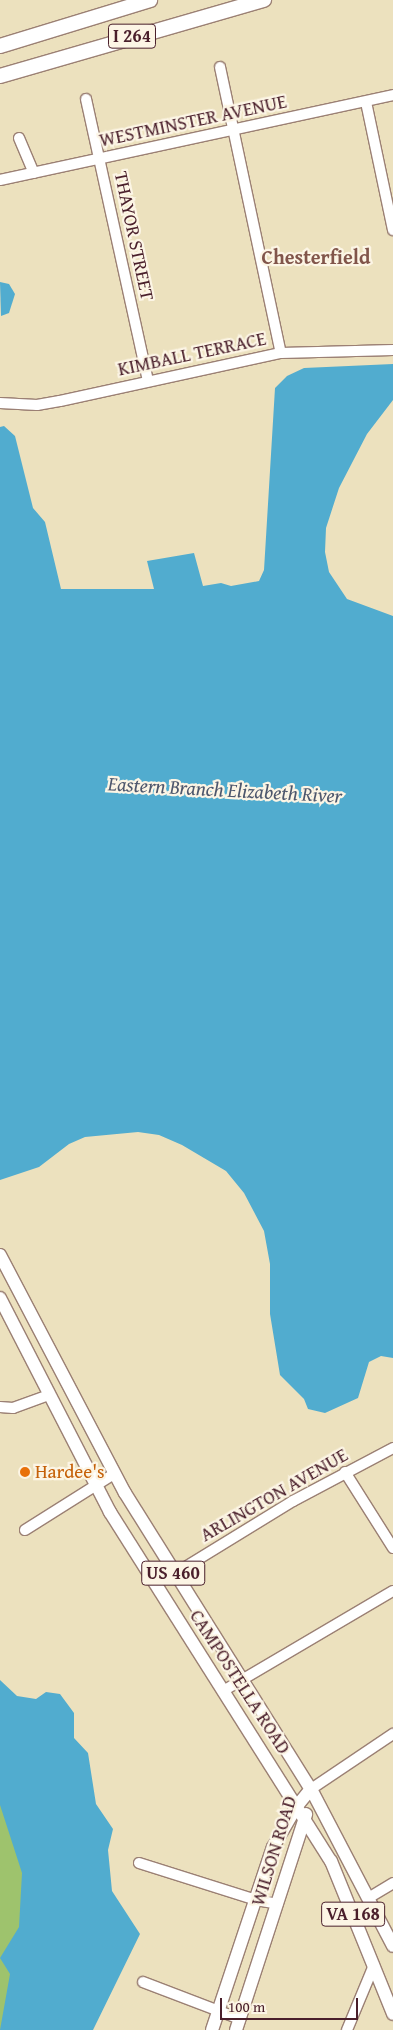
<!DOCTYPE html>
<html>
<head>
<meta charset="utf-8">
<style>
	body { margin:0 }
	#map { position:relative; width:393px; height:2030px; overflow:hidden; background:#ece1be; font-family:"Gentium Book Plus",serif }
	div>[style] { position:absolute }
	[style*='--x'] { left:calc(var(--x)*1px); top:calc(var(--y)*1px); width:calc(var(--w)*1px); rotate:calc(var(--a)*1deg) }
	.green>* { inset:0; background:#9ec36d }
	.water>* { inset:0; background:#51accf }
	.roads { filter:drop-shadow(1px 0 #9b8074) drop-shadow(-1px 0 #9b8074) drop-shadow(0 1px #9b8074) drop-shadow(0 -1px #9b8074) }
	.minor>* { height:10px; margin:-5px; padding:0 5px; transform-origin:5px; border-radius:5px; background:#fff }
	.major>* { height:12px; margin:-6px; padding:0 6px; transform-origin:6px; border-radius:6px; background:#fff }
	.highway>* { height:14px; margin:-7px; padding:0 7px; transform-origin:7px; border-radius:7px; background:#fff }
	.dots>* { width:14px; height:14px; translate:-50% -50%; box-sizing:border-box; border:2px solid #fcf5e5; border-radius:50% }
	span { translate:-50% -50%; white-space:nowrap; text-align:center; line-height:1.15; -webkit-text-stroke:4.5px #fcf5e5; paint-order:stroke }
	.shield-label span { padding:1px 4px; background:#fcf5e5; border:1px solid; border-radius:4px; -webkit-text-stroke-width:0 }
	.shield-label { font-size:18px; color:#4a1f2b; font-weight:700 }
	.street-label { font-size:19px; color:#4a1f2b }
	.food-label { font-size:19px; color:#c56008 }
	.left { translate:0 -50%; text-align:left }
	.neighbourhood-label { font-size:20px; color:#81554a; font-weight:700 }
	.water-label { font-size:20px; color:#4d576d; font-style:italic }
	.scale { position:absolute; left:220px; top:1998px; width:138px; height:22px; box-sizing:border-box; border:2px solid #4a1f2b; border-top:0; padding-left:6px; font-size:15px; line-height:18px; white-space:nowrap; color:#4a1f2b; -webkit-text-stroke:4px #fcf5e5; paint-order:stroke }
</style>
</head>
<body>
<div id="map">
	<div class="green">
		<div style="clip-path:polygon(0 1776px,25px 1845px,17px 2030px,0 2030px)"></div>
	</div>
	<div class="water">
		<div style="clip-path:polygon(0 282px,9px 284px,15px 294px,9px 313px,1px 316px)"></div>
		<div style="clip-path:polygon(393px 364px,393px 400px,367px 434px,339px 488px,326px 528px,325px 552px,329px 572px,347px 599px,393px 616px,393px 1358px,381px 1356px,369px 1362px,358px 1398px,325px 1413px,308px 1409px,304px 1399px,280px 1375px,270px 1314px,270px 1264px,264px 1231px,244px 1193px,226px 1171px,182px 1145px,159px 1135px,138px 1132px,85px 1137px,69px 1144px,39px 1167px,0 1180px,0 427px,4px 426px,15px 436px,33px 508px,45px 522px,61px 589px,154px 589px,147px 561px,194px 553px,203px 586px,221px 583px,231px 586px,259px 581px,264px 570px,275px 388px,287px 376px,304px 368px)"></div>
		<div style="clip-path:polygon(0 1680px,17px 1696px,36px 1699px,46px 1692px,60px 1694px,74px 1713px,74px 1738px,88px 1753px,96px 1804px,113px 1829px,108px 1850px,112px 1891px,140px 1934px,93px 2030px,0 2030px,10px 1974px,0 1958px,19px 1927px,22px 1873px,0 1805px)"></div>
	</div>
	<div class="roads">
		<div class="minor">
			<div style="--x:220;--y:67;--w:292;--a:78"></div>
			<div style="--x:86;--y:99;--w:289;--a:77.6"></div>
			<div style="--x:366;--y:102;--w:131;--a:78.1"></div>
			<div style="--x:19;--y:138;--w:38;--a:67"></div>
			<div style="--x:0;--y:180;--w:402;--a:-12.2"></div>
			<div style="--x:0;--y:403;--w:37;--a:3"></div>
			<div style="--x:37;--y:405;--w:23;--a:-10"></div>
			<div style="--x:60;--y:401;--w:226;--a:-12.3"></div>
			<div style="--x:281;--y:353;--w:112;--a:-1.5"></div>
			<div style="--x:0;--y:1407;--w:13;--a:4"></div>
			<div style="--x:13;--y:1408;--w:37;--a:-20"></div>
			<div style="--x:345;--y:1472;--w:90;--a:57.7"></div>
			<div style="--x:25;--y:1530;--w:105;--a:-32.2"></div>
			<div style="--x:174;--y:1574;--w:140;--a:-31.5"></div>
			<div style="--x:293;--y:1501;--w:113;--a:-27.9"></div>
			<div style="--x:223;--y:1691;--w:197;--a:-30.5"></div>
			<div style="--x:311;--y:1789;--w:99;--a:-33.9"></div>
			<div style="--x:139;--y:1863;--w:123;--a:17.5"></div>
			<div style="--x:256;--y:1900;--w:22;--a:10"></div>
			<div style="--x:370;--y:1897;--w:27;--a:-31"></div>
			<div style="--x:143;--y:1982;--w:104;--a:20.9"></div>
			<div style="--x:347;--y:2030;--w:70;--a:-67.4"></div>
		</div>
		<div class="major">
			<div style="--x:0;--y:1255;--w:269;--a:62.3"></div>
			<div style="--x:125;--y:1493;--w:350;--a:57.9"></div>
			<div style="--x:311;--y:1789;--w:177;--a:62.4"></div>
			<div style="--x:0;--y:1298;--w:241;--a:62.8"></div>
			<div style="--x:110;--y:1512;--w:413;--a:57.7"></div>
			<div style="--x:331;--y:1861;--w:165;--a:67.9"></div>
			<div style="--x:212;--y:2030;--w:193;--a:-71.6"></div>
			<div style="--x:273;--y:1847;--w:48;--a:-59.7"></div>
			<div style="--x:297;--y:1806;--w:22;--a:-51"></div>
			<div style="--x:236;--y:2030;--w:227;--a:-72"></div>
		</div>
		<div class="highway">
			<div style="--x:0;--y:46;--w:157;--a:-17"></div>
			<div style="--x:0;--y:76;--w:275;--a:-16.1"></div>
		</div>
	</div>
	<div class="dots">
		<div style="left:25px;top:1472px;background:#e8710a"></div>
	</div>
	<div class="shield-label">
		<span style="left:132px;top:36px">I 264</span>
		<span style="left:173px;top:1573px">US 460</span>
		<span style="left:353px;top:1914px">VA 168</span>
	</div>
	<div class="street-label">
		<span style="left:193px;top:121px;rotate:-12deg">WESTMINSTER AVENUE</span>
		<span style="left:134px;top:236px;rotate:78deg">THAYOR STREET</span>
		<span style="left:192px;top:354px;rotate:-12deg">KIMBALL TERRACE</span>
		<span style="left:274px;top:1495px;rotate:-30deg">ARLINGTON AVENUE</span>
		<span style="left:240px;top:1682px;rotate:57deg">CAMPOSTELLA ROAD</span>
		<span style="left:274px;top:1851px;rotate:-73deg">WILSON ROAD</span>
	</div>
	<div class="food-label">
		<span class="left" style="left:35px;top:1472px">Hardee's</span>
	</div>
	<div class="neighbourhood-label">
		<span style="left:316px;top:256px">Chesterfield</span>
	</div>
	<div class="water-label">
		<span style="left:225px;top:789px;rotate:3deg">Eastern Branch Elizabeth River</span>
	</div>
	<div class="scale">100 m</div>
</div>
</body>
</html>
